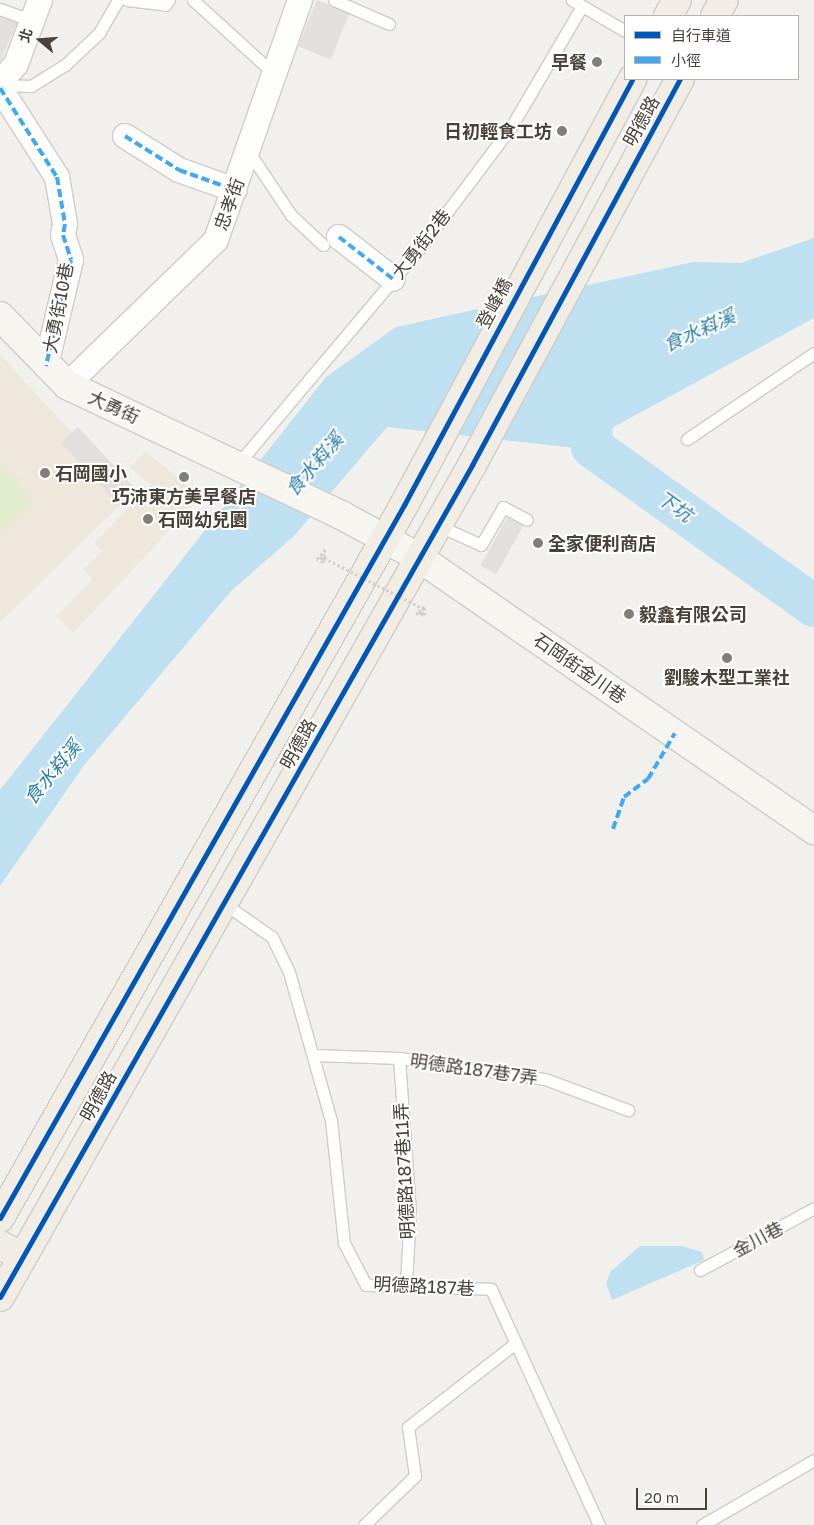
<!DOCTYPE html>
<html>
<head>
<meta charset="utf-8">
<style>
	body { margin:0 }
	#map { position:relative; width:814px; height:1525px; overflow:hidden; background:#f2f0ed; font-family:"Golos Text","Noto Sans TC",sans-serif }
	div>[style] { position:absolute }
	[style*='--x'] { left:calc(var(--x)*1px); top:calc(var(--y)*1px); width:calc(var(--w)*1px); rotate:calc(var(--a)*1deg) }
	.education>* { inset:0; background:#ede7dc }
	.green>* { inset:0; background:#e2edcd }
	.parking>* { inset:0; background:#e2dfdc; transform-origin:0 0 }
	.water>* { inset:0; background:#bee0f0 }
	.river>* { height:42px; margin:-21px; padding:0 21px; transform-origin:21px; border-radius:21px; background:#bee0f0 }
	.path>* { height:3px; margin-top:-1.5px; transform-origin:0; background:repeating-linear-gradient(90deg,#d2d0cb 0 2.5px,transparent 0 5px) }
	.roads { filter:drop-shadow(1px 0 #cfccc9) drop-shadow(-1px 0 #cfccc9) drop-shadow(0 1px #cfccc9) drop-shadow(0 -1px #cfccc9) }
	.lane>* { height:11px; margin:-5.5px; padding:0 5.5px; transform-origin:5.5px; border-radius:5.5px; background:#fdfdfc }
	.street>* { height:24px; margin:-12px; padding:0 12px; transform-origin:12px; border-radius:12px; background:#fdfdfc }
	.secondary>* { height:28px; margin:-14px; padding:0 14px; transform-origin:14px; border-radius:14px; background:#f7f5f0 }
	.primary>* { height:28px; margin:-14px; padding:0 14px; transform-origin:14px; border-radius:14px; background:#f2ede4 }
	.path-bridge>* { height:3px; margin-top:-1.5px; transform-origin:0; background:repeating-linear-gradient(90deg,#d2d0cb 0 2.5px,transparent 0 5px) }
	.quiet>* { height:4px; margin-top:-2px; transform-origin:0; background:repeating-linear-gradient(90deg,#3fa9f5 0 8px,transparent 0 12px) }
	.cycleway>* { height:5px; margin:-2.5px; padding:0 2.5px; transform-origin:2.5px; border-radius:2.5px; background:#0057b8 }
	.dots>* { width:14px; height:14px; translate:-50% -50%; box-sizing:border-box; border:2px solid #fff; border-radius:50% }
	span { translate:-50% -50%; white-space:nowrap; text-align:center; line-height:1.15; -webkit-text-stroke:4px #fff; paint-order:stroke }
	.poi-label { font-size:18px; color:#4a4138; font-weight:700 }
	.right { translate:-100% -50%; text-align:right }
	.left { translate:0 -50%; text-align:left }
	.street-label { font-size:18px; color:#4a4138 }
	.water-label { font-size:19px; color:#2b7da7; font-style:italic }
	.legend { position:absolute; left:624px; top:15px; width:175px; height:65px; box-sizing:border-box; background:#fff; border:1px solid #b7b3af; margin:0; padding:6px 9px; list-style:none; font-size:15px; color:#4a4138 }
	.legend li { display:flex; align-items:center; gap:10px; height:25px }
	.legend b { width:25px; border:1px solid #b7b3af }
	.north { position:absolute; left:15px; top:15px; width:50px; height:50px; -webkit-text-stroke:4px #fff; paint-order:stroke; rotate:288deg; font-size:14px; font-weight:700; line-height:20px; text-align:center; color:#4a4138 }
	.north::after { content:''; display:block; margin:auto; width:18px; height:22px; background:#4a4138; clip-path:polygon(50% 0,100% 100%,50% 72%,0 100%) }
	.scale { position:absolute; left:636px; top:1488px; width:71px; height:22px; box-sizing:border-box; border:2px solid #4a4138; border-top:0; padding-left:6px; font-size:15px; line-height:18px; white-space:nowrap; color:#4a4138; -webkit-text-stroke:4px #fff; paint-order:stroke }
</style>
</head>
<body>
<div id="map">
	<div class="education">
		<div style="clip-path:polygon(0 355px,72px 433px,62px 443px,121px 504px,0 622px)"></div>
		<div style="clip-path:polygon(145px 451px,201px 496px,73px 633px,57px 616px,93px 579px,83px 569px,102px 551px,94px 543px,151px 485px,130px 467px)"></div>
	</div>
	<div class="green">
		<div style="clip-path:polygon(5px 460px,4px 471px,11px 478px,22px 478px,16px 484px,34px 501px,0 532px,0 465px)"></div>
	</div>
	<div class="parking">
		<div style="left:317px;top:0;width:35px;height:50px;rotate:22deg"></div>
		<div style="clip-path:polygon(0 16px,17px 23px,0 62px)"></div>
		<div style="left:78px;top:427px;width:86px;height:23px;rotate:47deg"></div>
		<div style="left:508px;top:516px;width:18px;height:57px;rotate:29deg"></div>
	</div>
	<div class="water">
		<div style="clip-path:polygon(814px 238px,814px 318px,575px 448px,387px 427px,294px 536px,231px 591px,85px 764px,0 886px,0 790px,326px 377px,396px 327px,693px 262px,741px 263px)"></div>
		<div style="clip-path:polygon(640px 1246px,682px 1246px,702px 1252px,704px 1260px,612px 1300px,606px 1283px,611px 1271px)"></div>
	</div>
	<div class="river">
		<div style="--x:590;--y:381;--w:66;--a:88.3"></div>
		<div style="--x:592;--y:447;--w:273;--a:35.6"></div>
	</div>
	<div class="path">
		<div style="--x:324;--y:558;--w:4;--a:166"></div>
		<div style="--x:320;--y:559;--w:6;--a:-59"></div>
		<div style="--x:323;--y:554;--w:4;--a:34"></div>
		<div style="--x:326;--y:556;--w:7;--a:117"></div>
		<div style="--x:323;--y:562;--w:7;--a:-153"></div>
		<div style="--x:317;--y:559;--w:13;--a:-48"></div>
		<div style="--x:416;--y:613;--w:9;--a:13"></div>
		<div style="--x:425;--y:615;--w:9;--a:-96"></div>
		<div style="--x:424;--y:606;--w:8;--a:130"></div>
		<div style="--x:419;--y:612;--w:4;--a:34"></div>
		<div style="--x:422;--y:614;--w:5;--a:-68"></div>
	</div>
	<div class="roads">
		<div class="lane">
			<div style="--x:127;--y:0;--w:38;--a:7"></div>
			<div style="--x:165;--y:5;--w:6;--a:-51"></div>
			<div style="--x:193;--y:0;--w:107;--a:42.3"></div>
			<div style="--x:334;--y:0;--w:60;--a:23.6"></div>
			<div style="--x:572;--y:0;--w:61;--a:30.3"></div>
			<div style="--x:0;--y:9;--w:35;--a:20"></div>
			<div style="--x:0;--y:85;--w:31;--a:2"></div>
			<div style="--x:31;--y:86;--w:40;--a:-32"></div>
			<div style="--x:65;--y:65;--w:47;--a:-43.3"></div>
			<div style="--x:99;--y:33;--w:38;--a:-60"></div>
			<div style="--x:247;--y:149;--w:79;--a:56.3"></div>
			<div style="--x:291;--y:215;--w:44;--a:43.2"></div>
			<div style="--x:687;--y:439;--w:153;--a:-34.1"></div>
			<div style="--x:237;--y:465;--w:284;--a:-49.9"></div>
			<div style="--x:420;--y:248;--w:151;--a:-53.1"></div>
			<div style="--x:511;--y:127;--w:140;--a:-59.6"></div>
			<div style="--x:437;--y:525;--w:48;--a:24.4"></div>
			<div style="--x:481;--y:545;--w:44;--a:-59.9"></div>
			<div style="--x:503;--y:507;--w:27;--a:28"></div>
			<div style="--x:226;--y:905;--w:56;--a:34.8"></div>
			<div style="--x:272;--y:937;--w:39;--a:64"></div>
			<div style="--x:289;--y:972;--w:154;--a:74.2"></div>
			<div style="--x:331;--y:1120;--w:124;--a:84"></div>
			<div style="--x:344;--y:1243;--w:47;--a:62.4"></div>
			<div style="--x:366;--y:1285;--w:125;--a:1.8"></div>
			<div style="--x:491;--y:1289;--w:260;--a:65.4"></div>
			<div style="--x:315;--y:1055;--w:84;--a:2"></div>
			<div style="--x:399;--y:1058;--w:148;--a:8.2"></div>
			<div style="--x:545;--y:1079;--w:89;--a:20.5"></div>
			<div style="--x:399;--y:1058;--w:154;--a:85.9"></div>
			<div style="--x:410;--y:1212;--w:71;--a:93.2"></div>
			<div style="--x:700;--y:1270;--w:130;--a:-28.5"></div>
			<div style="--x:364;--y:1525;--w:71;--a:-43.9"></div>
			<div style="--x:415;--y:1476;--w:49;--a:-98.1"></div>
			<div style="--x:408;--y:1427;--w:133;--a:-38"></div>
			<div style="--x:702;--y:1525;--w:129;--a:-30.1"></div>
		</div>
		<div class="street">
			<div style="--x:0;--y:82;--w:24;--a:-48"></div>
			<div style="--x:16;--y:64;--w:68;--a:-69.4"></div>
			<div style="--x:0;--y:88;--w:106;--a:57.4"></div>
			<div style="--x:57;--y:177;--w:48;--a:80.3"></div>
			<div style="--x:65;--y:224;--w:11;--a:100"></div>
			<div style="--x:63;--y:235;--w:26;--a:72"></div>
			<div style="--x:71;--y:260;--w:109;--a:103.3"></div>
			<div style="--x:125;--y:136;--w:64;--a:32.2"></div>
			<div style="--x:179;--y:170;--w:59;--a:19.7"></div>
			<div style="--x:339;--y:237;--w:68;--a:37.9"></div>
			<div style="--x:67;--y:385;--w:208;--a:-44.2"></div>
			<div style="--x:216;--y:240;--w:254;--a:-70.7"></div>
		</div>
		<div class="secondary">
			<div style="--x:0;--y:316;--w:96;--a:45.8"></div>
			<div style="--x:67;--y:385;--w:303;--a:25.4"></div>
			<div style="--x:341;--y:515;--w:88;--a:28.6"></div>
			<div style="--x:418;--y:557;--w:481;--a:34.6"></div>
		</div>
		<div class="primary">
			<div style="--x:668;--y:16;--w:18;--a:-61"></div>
			<div style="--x:715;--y:16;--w:18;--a:-61"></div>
			<div style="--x:0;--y:1218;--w:820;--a:-60.46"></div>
			<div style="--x:404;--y:505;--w:483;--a:-61.8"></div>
			<div style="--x:0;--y:1245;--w:25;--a:26"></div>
			<div style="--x:0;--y:1297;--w:957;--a:-60.43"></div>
			<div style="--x:472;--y:465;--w:438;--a:-61.7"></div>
		</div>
	</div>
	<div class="path-bridge">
		<div style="--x:324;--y:558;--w:112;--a:27"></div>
	</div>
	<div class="quiet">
		<div style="--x:0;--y:88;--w:106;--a:57.4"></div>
		<div style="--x:57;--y:177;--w:48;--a:80.3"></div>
		<div style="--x:65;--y:224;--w:11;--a:100"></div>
		<div style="--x:63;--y:235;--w:26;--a:72"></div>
		<div style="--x:71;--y:260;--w:109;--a:103.3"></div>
		<div style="--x:125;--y:136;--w:64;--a:32.2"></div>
		<div style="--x:179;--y:170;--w:59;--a:19.7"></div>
		<div style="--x:339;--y:237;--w:68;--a:37.9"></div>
		<div style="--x:613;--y:829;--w:34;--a:-71"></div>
		<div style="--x:624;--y:797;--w:30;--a:-37"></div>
		<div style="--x:648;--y:779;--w:53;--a:-59.6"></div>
	</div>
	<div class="cycleway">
		<div style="--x:0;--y:1218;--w:820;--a:-60.46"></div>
		<div style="--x:404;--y:505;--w:483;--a:-61.8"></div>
		<div style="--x:0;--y:1297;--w:957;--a:-60.43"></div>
		<div style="--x:472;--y:465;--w:438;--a:-61.7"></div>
	</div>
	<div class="dots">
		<div style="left:597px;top:62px;background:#857e77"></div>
		<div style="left:562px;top:131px;background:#857e77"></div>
		<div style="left:45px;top:473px;background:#857e77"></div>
		<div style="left:184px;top:477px;background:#857e77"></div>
		<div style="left:148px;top:519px;background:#857e77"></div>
		<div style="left:538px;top:543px;background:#857e77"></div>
		<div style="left:629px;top:614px;background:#857e77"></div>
		<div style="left:727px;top:658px;background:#857e77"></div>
	</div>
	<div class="poi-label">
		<span class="right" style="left:587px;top:62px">早餐</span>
		<span class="right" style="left:552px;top:131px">日初輕食工坊</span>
		<span class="left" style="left:55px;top:473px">石岡國小</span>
		<span style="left:184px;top:496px">巧沛東方美早餐店</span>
		<span class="left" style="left:158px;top:519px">石岡幼兒園</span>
		<span class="left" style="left:548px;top:543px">全家便利商店</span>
		<span class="left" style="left:639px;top:614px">毅鑫有限公司</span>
		<span style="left:727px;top:677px">劉駿木型工業社</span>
	</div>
	<div class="street-label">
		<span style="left:641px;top:121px;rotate:-61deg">明德路</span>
		<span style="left:229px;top:204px;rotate:-70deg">忠孝街</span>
		<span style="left:421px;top:244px;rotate:-52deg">大勇街2巷</span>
		<span style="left:494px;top:303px;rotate:-62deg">登峰橋</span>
		<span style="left:58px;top:308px;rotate:-79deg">大勇街10巷</span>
		<span style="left:114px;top:407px;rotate:25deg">大勇街</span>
		<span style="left:580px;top:668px;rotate:35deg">石岡街金川巷</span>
		<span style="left:298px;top:744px;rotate:-61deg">明德路</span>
		<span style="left:474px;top:1069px;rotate:8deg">明德路187巷7弄</span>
		<span style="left:98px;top:1096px;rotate:-61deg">明德路</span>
		<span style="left:404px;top:1171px;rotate:-93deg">明德路187巷11弄</span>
		<span style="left:758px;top:1239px;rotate:-28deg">金川巷</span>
		<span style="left:424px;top:1286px;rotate:3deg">明德路187巷</span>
	</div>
	<div class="water-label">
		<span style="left:699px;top:330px;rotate:-24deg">食水嵙溪</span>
		<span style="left:314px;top:464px;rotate:-49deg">食水嵙溪</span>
		<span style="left:675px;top:506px;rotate:35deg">下坑</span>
		<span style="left:52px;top:772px;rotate:-50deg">食水嵙溪</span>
	</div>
	<ul class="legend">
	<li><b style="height:6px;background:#0057b8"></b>自行車道</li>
	<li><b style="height:6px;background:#3fa9f5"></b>小徑</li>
	</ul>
	<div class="north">北</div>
	<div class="scale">20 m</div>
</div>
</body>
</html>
